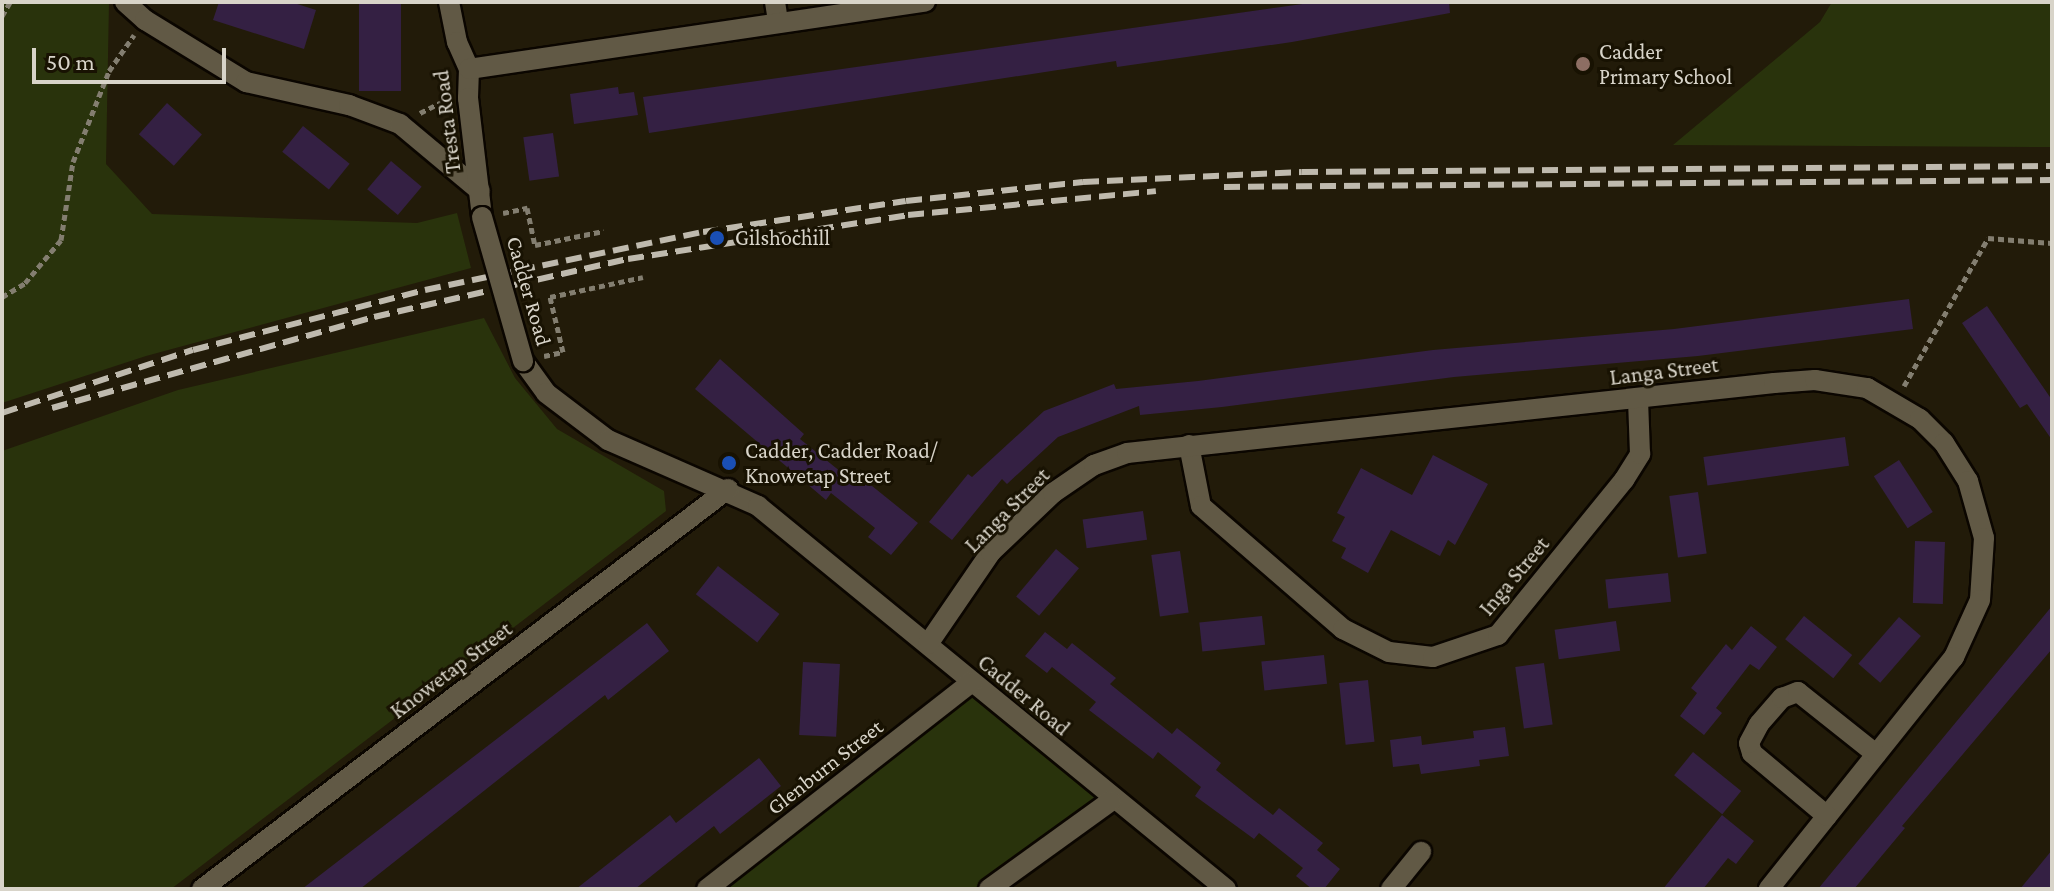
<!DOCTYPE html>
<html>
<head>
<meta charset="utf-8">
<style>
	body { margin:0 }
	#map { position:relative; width:2054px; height:891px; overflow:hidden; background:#221b09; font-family:"Crimson Pro",serif }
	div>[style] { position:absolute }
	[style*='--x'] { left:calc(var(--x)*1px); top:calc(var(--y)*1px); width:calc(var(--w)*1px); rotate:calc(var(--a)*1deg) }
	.green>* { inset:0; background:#29330c }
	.building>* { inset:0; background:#342043; transform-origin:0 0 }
	.path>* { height:5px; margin-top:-2.5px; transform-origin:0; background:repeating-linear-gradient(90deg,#837e70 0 6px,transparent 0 10px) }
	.roads { filter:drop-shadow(2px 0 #0b0600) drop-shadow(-2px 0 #0b0600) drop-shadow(0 2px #0b0600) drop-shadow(0 -2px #0b0600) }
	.minor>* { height:20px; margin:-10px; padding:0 10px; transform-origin:10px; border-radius:10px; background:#615945 }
	.rail>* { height:6px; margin-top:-3px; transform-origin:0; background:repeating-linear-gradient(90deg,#bfbaae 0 16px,transparent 0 24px) }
	.bridges { filter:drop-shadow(2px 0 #0b0600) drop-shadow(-2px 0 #0b0600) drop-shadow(0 2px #0b0600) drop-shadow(0 -2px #0b0600) }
	.minor-bridge>* { height:20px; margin:-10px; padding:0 10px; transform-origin:10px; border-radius:10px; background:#615945 }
	.dots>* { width:22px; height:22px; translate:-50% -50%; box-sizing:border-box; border:4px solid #181202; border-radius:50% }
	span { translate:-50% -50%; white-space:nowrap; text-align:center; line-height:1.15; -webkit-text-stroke:6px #181202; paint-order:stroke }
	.poi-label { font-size:22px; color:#d8d4c9 }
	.left { translate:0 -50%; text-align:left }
	.street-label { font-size:22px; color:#d8d4c9 }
	.frame { position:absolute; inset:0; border:4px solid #d8d4c9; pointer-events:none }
	.scale { position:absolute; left:32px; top:48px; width:194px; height:36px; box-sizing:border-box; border:4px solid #d8d4c9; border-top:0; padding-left:10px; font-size:24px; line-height:28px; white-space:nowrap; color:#d8d4c9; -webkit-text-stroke:6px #181202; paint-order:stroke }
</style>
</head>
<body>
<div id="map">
	<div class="green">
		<div style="clip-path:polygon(2px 2px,109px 2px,106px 164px,152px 214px,417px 223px,457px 213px,471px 268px,146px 356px,2px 403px)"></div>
		<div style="clip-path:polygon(1832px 2px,2052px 2px,2052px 147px,1673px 145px,1820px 22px)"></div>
		<div style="clip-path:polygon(484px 318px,515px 378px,557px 429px,664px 491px,666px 511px,171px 889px,2px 889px,2px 451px,178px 390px)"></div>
		<div style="clip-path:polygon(969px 687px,1104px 799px,980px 889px,711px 889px)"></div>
	</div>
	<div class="building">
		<div style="clip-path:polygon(219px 2px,291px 2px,316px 10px,304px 49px,213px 20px)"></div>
		<div style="left:359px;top:2px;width:42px;height:89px"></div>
		<div style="clip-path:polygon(1317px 2px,1449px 2px,1450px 13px,1292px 42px,1117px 67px,1116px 61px,649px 133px,643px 97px)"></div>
		<div style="clip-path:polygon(618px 87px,619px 94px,634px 92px,638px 115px,574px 124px,570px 94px)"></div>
		<div style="left:167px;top:103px;width:47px;height:42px;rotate:42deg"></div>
		<div style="left:303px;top:126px;width:60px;height:33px;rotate:39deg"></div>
		<div style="left:553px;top:133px;width:44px;height:30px;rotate:82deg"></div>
		<div style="left:391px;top:161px;width:40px;height:37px;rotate:40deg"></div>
		<div style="clip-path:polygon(1909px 299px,1913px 329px,1698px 356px,1454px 377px,1222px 407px,1140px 415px,1139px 406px,1058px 437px,1007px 484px,1002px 479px,952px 540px,929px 522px,968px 474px,972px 477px,1044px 411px,1114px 384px,1116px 389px,1198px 381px,1433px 350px,1674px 329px)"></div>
		<div style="clip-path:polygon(1987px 306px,2052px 400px,2052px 440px,2027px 404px,2020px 408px,1962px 323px)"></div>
		<div style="clip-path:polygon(720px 359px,804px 434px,800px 439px,846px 476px,851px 469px,918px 523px,891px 555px,868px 537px,875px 528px,831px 493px,826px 500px,695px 389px)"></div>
		<div style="left:1845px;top:437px;width:29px;height:143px;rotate:82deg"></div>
		<div style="clip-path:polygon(1433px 455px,1488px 484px,1455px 545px,1448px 540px,1440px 556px,1391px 530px,1368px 573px,1341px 558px,1346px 548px,1332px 541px,1345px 517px,1337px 513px,1361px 468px,1412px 495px)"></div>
		<div style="left:1899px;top:460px;width:62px;height:30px;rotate:57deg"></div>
		<div style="left:1698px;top:492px;width:62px;height:29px;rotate:82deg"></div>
		<div style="left:1143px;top:511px;width:29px;height:61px;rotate:82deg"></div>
		<div style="left:1915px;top:541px;width:30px;height:62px;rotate:2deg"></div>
		<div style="left:1056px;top:549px;width:30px;height:62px;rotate:40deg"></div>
		<div style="left:1180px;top:551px;width:62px;height:29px;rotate:82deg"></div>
		<div style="left:718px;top:566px;width:78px;height:36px;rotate:38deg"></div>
		<div style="left:1668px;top:573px;width:29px;height:63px;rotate:84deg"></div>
		<div style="clip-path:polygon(2052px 606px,2052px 649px,1902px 826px,1905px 828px,1854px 889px,1818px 889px)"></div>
		<div style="left:1262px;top:616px;width:29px;height:63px;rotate:84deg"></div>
		<div style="left:1804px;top:616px;width:62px;height:30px;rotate:39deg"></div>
		<div style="left:1899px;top:617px;width:29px;height:62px;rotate:41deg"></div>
		<div style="left:1616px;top:621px;width:30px;height:62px;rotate:82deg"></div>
		<div style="clip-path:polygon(647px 623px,669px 651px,608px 700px,605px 695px,360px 889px,302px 889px)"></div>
		<div style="clip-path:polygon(1751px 626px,1777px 647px,1759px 670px,1750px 664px,1716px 708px,1722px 713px,1704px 735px,1680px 716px,1697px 693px,1691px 688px,1726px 644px,1732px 650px)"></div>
		<div style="clip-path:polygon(1045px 632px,1067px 649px,1072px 643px,1116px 678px,1110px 684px,1172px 734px,1177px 728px,1221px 763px,1216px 770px,1251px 798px,1273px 815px,1279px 808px,1323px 843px,1317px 850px,1340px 869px,1324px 889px,1312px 889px,1296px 876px,1303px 868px,1259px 833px,1254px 839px,1195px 796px,1201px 787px,1158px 752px,1153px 759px,1089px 710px,1096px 702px,1052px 667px,1047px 673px,1025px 656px)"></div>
		<div style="left:1324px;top:655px;width:29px;height:63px;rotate:84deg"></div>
		<div style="left:803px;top:662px;width:37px;height:73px;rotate:3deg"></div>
		<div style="left:1544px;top:663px;width:62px;height:29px;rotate:82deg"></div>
		<div style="left:1368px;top:680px;width:62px;height:29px;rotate:84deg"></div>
		<div style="clip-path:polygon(1505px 727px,1509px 756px,1479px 760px,1480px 766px,1421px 774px,1419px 764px,1393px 767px,1390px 740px,1421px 736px,1422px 745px,1474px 738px,1473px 731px)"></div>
		<div style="left:1693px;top:752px;width:62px;height:30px;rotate:39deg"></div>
		<div style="clip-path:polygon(759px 758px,781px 786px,720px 834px,714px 826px,635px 889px,576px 889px,670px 815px,676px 823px)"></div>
		<div style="clip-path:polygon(1722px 815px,1754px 841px,1736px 864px,1728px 858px,1703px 889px,1663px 889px)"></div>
		<div style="clip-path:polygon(2052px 850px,2052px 889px,2020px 889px)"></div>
	</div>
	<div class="path">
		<div style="--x:2;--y:16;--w:16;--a:-60"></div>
		<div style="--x:420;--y:113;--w:30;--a:-27"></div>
		<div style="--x:503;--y:213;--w:25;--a:-12"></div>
		<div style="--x:527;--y:208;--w:38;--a:78"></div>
		<div style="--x:535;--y:245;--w:70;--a:-11.5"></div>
		<div style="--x:2;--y:297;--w:27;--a:-31"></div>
		<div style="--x:25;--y:283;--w:56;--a:-50.1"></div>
		<div style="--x:61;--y:240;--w:79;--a:-81.3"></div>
		<div style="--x:73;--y:162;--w:98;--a:-68.4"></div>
		<div style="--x:109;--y:71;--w:44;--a:-55.2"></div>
		<div style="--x:544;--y:356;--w:19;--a:-12"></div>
		<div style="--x:563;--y:352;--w:57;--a:-103.3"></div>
		<div style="--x:550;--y:297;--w:95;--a:-12.1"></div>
		<div style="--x:1904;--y:386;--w:170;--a:-60.4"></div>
		<div style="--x:1988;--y:238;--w:64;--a:4.5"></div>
	</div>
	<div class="roads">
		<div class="minor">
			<div style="--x:125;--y:2;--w:27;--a:42"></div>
			<div style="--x:145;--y:20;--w:119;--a:31.5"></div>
			<div style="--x:246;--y:82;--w:106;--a:12.6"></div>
			<div style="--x:349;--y:105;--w:54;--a:20.4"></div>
			<div style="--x:400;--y:124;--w:104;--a:39.9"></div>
			<div style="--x:449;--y:2;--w:41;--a:78.7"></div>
			<div style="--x:457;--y:42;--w:30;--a:66"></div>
			<div style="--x:469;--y:69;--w:29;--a:92"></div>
			<div style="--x:468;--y:98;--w:120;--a:83.3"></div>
			<div style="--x:775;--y:2;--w:20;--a:81"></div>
			<div style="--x:469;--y:69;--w:461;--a:-8.4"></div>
			<div style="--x:523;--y:361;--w:39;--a:54"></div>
			<div style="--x:546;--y:393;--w:78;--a:37.2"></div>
			<div style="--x:608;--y:440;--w:164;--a:23.7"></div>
			<div style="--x:758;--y:506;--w:605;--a:39.3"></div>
			<div style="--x:1189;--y:445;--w:62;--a:78.9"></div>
			<div style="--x:1201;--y:506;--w:188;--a:40.9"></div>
			<div style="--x:1343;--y:629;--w:51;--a:26.6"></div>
			<div style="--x:1389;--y:652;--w:44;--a:6.5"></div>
			<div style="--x:1433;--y:657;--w:69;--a:-18.7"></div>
			<div style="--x:1498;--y:635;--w:200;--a:-50.9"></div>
			<div style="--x:1624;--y:480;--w:31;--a:-58"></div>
			<div style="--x:1640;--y:454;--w:55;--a:-92.1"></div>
			<div style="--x:928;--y:644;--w:112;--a:-55.6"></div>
			<div style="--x:991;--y:552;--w:86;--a:-43.6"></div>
			<div style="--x:1053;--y:493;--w:50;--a:-34.3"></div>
			<div style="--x:1094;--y:465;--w:35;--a:-20"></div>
			<div style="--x:1127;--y:453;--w:651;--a:-6.17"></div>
			<div style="--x:1774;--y:383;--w:41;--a:-4.2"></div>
			<div style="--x:1815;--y:380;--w:53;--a:8.7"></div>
			<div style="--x:1867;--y:388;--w:61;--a:30.3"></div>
			<div style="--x:1920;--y:419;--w:34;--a:45"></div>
			<div style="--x:1944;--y:443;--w:45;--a:57.7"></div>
			<div style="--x:1968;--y:481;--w:59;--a:74.3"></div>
			<div style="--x:1984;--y:538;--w:62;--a:93.7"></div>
			<div style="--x:1980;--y:600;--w:63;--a:114.5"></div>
			<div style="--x:1954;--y:657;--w:297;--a:128.6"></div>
			<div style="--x:1827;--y:816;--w:98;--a:-140"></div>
			<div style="--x:1752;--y:753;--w:10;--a:-107"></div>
			<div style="--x:1749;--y:743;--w:21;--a:-62"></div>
			<div style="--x:1759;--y:724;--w:35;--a:-49"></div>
			<div style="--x:1782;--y:698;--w:17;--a:-21"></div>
			<div style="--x:1798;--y:692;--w:100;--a:38.5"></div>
			<div style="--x:202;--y:889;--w:661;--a:-37.25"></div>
			<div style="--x:707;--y:889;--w:336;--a:-38"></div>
			<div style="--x:989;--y:889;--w:150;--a:-35.8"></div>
			<div style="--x:1391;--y:889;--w:48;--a:-51"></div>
		</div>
	</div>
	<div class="rail">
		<div style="--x:1224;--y:187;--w:828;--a:-0.48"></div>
		<div style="--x:52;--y:408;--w:335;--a:-15.8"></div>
		<div style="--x:374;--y:317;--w:261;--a:-12.9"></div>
		<div style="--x:628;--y:259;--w:283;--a:-8.9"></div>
		<div style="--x:908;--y:215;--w:249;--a:-5.5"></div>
		<div style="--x:2;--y:413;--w:201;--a:-18.3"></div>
		<div style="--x:193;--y:350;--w:240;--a:-14.5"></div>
		<div style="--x:425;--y:290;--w:284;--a:-11.8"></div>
		<div style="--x:703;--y:232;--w:205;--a:-8.7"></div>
		<div style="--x:906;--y:201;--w:178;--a:-6.1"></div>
		<div style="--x:1083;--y:182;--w:219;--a:-2.6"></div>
		<div style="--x:1302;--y:172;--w:750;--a:-0.46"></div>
	</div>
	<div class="bridges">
		<div class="minor-bridge">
			<div style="--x:482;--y:217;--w:150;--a:74.1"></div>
		</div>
	</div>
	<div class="dots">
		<div style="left:1583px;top:64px;background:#8d6e63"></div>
		<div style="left:717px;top:238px;background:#1a4fb4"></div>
		<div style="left:729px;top:463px;background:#1a4fb4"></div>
	</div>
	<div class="poi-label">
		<span class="left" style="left:1599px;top:64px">Cadder<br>Primary School</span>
		<span class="left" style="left:735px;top:238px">Gilshochill</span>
		<span class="left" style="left:745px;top:463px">Cadder, Cadder Road/<br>Knowetap Street</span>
	</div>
	<div class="street-label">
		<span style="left:447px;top:122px;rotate:-97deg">Tresta Road</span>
		<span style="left:529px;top:291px;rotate:74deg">Cadder Road</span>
		<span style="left:1664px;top:371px;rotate:-7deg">Langa Street</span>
		<span style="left:1007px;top:510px;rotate:-45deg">Langa Street</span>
		<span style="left:1514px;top:576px;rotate:-50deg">Inga Street</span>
		<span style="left:451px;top:670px;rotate:-37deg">Knowetap Street</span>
		<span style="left:1024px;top:695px;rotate:40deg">Cadder Road</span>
		<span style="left:825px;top:767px;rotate:-38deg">Glenburn Street</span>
	</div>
	<div class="frame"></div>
	<div class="scale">50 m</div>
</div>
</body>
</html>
